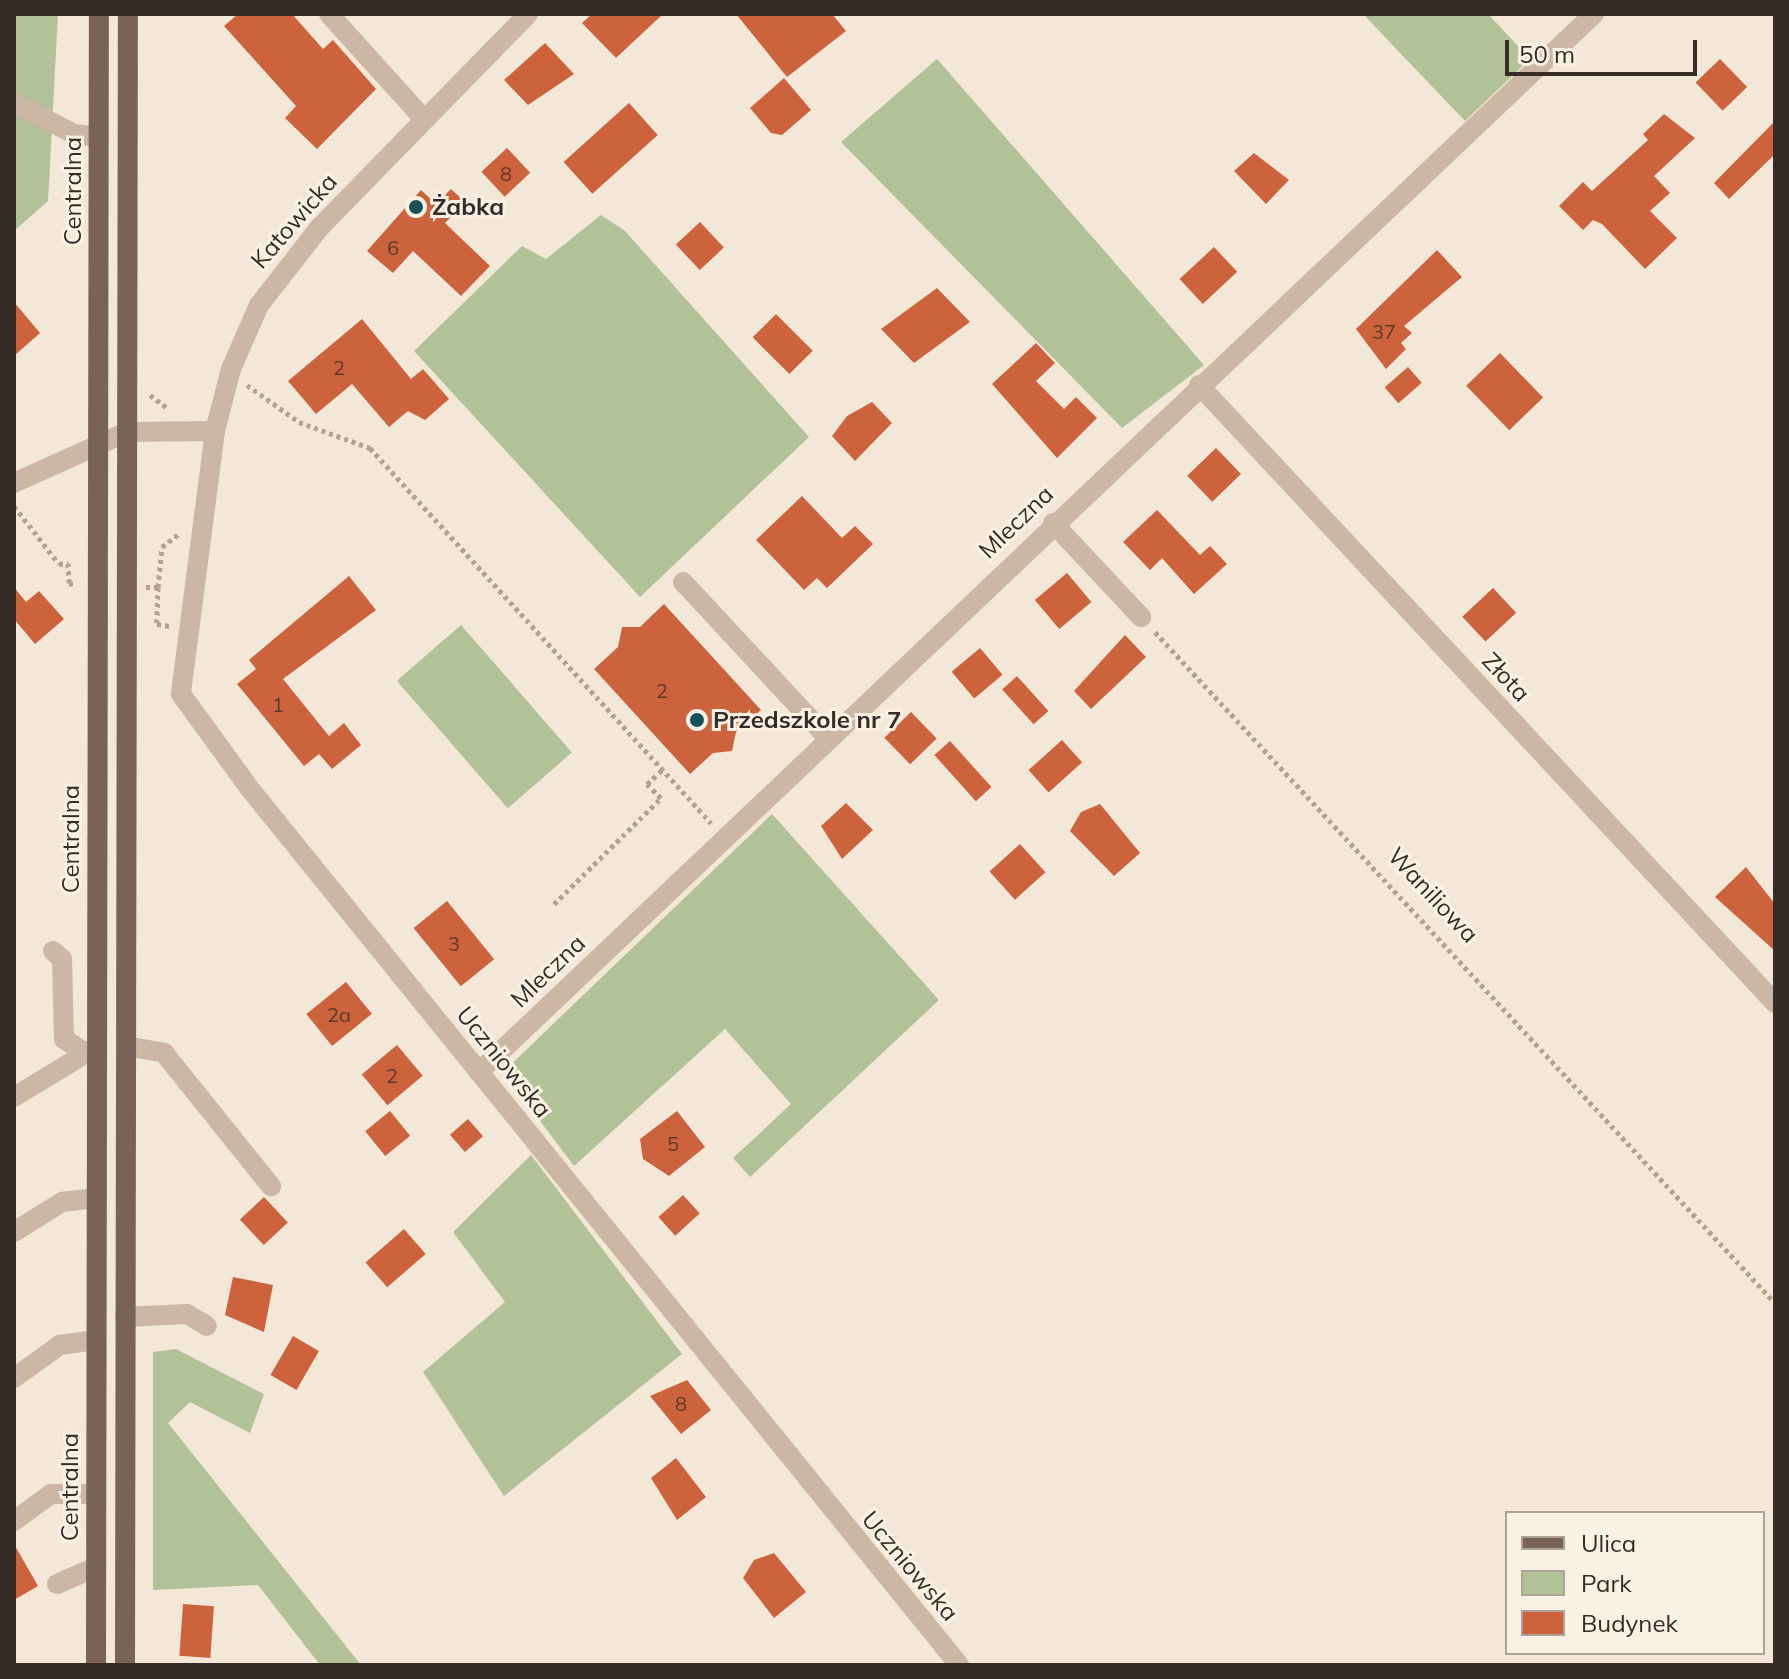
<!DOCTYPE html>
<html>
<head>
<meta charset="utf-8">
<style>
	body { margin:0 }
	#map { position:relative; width:1789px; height:1679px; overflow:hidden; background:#f3e7d8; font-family:Mulish,sans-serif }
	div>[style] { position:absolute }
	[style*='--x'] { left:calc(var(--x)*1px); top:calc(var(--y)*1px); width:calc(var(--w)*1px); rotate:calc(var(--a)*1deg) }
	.green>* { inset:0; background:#b2c297; transform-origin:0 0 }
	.building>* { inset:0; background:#cd633c; transform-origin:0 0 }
	.path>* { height:5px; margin-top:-2.5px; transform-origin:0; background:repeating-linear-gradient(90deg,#b7a18e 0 4px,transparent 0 8px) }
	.minor>* { height:20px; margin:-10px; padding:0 10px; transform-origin:10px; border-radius:10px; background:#cbb7a3 }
	.major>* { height:20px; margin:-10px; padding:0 10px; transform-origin:10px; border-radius:10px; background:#796356 }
	.dots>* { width:22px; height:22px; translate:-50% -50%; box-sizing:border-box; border:4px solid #faf1e4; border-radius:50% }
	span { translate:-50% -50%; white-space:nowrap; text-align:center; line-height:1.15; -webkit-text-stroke:6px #faf1e4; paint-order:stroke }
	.number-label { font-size:20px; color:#5c392c }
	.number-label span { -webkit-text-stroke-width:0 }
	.street-label { font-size:24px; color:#362b26 }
	.poi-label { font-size:24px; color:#362b26; font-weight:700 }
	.left { translate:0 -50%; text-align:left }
	.frame { position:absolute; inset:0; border:16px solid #362b26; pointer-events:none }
	.legend { position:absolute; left:1505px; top:1511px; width:260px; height:144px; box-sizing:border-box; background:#faf1e4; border:2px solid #aca298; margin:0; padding:10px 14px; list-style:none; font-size:24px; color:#362b26 }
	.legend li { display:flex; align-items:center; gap:16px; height:40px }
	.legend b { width:40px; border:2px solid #aca298 }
	.scale { position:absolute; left:1505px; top:40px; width:192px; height:36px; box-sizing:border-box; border:4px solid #362b26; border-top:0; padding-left:10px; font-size:24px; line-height:28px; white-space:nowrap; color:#362b26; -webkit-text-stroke:6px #faf1e4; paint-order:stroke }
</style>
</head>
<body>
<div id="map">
	<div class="green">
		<div style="clip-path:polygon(14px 14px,58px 14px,48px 201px,14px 231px)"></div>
		<div style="clip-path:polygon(1363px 14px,1488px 14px,1530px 59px,1465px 121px)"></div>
		<div style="clip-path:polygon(937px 59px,1204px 365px,1122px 428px,841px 142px)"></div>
		<div style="clip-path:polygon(601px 215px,625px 231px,809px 437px,640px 597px,414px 351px,522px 246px,546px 259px)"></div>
		<div style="left:461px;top:625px;width:169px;height:85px;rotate:49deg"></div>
		<div style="clip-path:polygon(772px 814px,939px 1000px,750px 1177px,733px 1158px,791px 1104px,725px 1029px,574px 1166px,503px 1072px)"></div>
		<div style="clip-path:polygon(531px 1155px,682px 1354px,504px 1496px,423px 1372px,505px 1302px,453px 1232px)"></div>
		<div style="clip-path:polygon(176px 1349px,264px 1394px,250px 1433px,190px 1402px,168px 1423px,361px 1665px,320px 1665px,258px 1585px,153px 1590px,153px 1352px)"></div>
	</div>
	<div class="building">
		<div style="clip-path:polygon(238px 14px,292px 14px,323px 49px,333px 40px,376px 89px,317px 149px,285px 118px,296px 106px,224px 26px)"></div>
		<div style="clip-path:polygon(592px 14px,663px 14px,616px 58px,582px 23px)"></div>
		<div style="clip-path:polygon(736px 14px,832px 14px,846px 31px,787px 77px)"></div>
		<div style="clip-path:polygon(545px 43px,574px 74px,528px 105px,504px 80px)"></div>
		<div style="left:1720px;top:59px;width:39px;height:34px;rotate:46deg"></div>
		<div style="clip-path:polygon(784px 78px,811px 110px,782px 135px,771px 133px,750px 108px)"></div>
		<div style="left:629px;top:103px;width:43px;height:88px;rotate:48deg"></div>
		<div style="clip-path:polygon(1664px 114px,1695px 138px,1654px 176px,1670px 193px,1650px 211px,1677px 238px,1645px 269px,1602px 224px,1593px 220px,1583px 230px,1559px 206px,1583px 182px,1592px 191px,1648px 140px,1643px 134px)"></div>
		<div style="clip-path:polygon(1775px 121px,1775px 154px,1729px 199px,1714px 183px)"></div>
		<div style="left:507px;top:148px;width:34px;height:35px;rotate:47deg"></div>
		<div style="clip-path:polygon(1254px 153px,1289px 180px,1266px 204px,1234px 171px)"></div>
		<div style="clip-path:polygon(451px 189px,465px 202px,445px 223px,490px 266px,461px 296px,413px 251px,393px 273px,367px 251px,421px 190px,436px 204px)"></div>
		<div style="left:700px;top:222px;width:35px;height:33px;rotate:47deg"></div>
		<div style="left:1214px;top:247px;width:34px;height:47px;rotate:47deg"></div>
		<div style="clip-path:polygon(1437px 250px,1462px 277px,1404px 326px,1412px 333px,1401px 343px,1406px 349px,1386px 369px,1356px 329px)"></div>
		<div style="clip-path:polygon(937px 288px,970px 322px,914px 363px,881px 329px)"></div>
		<div style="clip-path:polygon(14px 302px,40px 333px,14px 356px)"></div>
		<div style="left:776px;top:314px;width:52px;height:33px;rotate:45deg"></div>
		<div style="clip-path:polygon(362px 319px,411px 379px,423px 369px,449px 399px,425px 420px,408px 411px,389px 427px,352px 384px,316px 414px,288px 381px)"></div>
		<div style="clip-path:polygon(1036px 343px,1055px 363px,1036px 381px,1064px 409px,1076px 397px,1097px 418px,1057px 458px,992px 384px)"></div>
		<div style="left:1500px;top:353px;width:62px;height:47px;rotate:46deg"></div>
		<div style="left:1408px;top:367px;width:21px;height:31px;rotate:49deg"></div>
		<div style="clip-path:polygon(872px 402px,892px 423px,855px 461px,832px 436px,847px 416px)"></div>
		<div style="left:1216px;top:448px;width:36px;height:40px;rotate:46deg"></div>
		<div style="clip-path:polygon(802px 496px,842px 538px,855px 526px,873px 544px,827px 588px,817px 578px,804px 590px,756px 540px)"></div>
		<div style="clip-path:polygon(1157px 510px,1200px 555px,1210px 546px,1227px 564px,1194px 594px,1162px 558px,1150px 570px,1123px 542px)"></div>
		<div style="left:1067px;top:573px;width:38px;height:42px;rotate:50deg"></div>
		<div style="clip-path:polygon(349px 576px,376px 610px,283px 679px,329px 736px,344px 723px,361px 745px,332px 769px,319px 754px,304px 766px,237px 684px,256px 669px,249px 660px)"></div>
		<div style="clip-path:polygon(14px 587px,26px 602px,39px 591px,64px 619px,35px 644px,14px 619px)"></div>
		<div style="left:1493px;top:588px;width:34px;height:42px;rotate:47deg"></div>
		<div style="clip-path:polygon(664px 604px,761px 710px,736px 732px,732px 751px,713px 753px,690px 774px,594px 669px,618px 647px,622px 627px,640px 627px)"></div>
		<div style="clip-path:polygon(1125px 635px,1146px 657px,1091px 709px,1074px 691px)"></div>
		<div style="left:980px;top:648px;width:35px;height:37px;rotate:50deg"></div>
		<div style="left:1017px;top:676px;width:47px;height:20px;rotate:48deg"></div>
		<div style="left:911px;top:712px;width:37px;height:37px;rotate:46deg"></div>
		<div style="left:1062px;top:740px;width:30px;height:45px;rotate:48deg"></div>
		<div style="left:950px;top:741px;width:62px;height:21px;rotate:48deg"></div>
		<div style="clip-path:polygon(846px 803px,873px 830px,842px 859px,821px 826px)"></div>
		<div style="clip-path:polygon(1100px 804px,1140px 853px,1114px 876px,1070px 831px,1081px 812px)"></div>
		<div style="left:1020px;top:844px;width:38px;height:41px;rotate:48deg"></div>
		<div style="clip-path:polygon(1746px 867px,1775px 904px,1775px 951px,1715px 897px)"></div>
		<div style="left:447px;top:901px;width:75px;height:43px;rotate:51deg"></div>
		<div style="left:346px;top:982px;width:41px;height:51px;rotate:51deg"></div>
		<div style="left:397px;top:1045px;width:40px;height:46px;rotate:50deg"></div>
		<div style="left:390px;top:1111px;width:32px;height:32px;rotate:51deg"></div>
		<div style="clip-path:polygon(677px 1111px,705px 1147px,669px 1176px,643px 1159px,640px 1139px)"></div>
		<div style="left:468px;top:1119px;width:23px;height:24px;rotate:49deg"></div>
		<div style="left:683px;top:1195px;width:25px;height:33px;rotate:48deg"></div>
		<div style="left:264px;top:1197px;width:35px;height:33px;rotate:47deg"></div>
		<div style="left:404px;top:1229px;width:33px;height:51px;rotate:49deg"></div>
		<div style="clip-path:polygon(233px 1277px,273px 1285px,264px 1332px,225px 1315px)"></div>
		<div style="left:293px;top:1336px;width:30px;height:45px;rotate:30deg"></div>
		<div style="clip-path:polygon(687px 1380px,711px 1410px,681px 1434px,650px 1396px)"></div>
		<div style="clip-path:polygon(676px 1458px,706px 1497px,677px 1520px,651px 1478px)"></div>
		<div style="clip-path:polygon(14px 1544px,38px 1586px,14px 1600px)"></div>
		<div style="clip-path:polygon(774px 1553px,806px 1592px,774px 1618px,743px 1578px,754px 1560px)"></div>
		<div style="left:183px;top:1604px;width:31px;height:52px;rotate:4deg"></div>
	</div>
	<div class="path">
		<div style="--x:247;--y:385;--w:64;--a:35.4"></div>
		<div style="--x:299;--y:422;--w:76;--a:20.1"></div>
		<div style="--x:370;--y:448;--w:507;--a:47.72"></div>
		<div style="--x:150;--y:395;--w:21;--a:37"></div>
		<div style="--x:14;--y:506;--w:73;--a:52.2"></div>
		<div style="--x:59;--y:564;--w:9;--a:-6"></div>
		<div style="--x:68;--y:563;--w:20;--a:87"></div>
		<div style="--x:69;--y:583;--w:7;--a:16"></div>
		<div style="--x:146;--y:587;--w:12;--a:0"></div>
		<div style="--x:158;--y:587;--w:37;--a:92"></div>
		<div style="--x:157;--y:624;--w:13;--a:9"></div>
		<div style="--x:158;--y:587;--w:40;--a:-84.3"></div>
		<div style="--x:162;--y:547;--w:23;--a:-38"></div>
		<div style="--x:1155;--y:632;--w:914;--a:47.26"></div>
		<div style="--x:554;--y:904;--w:151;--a:-44.7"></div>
		<div style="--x:661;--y:798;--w:20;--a:-135"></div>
		<div style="--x:647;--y:784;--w:21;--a:-43"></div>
	</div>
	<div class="minor">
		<div style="--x:329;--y:14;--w:140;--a:47.9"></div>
		<div style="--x:528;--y:14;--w:298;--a:134.3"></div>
		<div style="--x:320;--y:227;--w:99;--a:128"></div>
		<div style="--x:259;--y:305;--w:70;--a:113.6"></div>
		<div style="--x:231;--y:369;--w:64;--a:104.5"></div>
		<div style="--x:215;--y:431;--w:265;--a:97.4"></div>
		<div style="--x:181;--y:694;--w:117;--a:54"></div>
		<div style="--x:250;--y:789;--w:1127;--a:51.01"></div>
		<div style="--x:14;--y:103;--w:68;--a:27.3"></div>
		<div style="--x:74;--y:134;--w:25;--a:7"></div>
		<div style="--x:1199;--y:385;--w:845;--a:47.01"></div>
		<div style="--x:14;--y:483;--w:124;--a:-24.3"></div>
		<div style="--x:127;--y:432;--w:88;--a:-0.7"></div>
		<div style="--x:1053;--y:523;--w:129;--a:46.9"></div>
		<div style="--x:683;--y:582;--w:213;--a:47.1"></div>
		<div style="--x:53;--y:951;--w:12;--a:42"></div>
		<div style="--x:62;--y:959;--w:80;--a:88.6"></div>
		<div style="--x:64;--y:1039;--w:20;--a:33"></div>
		<div style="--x:126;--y:1046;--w:39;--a:10"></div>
		<div style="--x:164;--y:1053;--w:171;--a:51.2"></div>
		<div style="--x:479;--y:1072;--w:1537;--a:-43.5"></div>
		<div style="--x:14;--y:1097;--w:92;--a:-31.3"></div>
		<div style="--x:14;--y:1232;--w:57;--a:-32"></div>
		<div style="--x:62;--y:1202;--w:34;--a:-7"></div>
		<div style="--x:125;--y:1317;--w:62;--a:-2.8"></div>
		<div style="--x:187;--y:1314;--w:23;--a:31"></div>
		<div style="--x:14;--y:1378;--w:57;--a:-35.7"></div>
		<div style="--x:60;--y:1345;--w:36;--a:-8"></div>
		<div style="--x:14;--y:1521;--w:46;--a:-36.1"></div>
		<div style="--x:51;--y:1494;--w:45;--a:0"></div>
		<div style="--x:57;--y:1584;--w:43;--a:-23.6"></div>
	</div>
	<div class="major">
		<div style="--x:96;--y:1665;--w:1651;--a:-89.9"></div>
		<div style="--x:125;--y:1665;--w:1651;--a:-89.9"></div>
	</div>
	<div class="dots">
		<div style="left:416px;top:207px;background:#19535a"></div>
		<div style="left:697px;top:720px;background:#19535a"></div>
	</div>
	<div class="number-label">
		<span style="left:506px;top:173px">8</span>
		<span style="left:393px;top:247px">6</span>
		<span style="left:1384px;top:331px">37</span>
		<span style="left:339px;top:367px">2</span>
		<span style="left:662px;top:690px">2</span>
		<span style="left:278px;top:704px">1</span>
		<span style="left:454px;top:943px">3</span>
		<span style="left:339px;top:1014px">2a</span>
		<span style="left:392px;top:1075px">2</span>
		<span style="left:673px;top:1143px">5</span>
		<span style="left:681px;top:1403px">8</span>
	</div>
	<div class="street-label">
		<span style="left:73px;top:191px;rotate:-90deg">Centralna</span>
		<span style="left:294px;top:221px;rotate:-49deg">Katowicka</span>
		<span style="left:1016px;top:522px;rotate:-44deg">Mleczna</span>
		<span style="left:1506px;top:677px;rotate:47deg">Złota</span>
		<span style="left:71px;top:839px;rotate:-90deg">Centralna</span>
		<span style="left:1433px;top:895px;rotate:47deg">Waniliowa</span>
		<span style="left:548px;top:971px;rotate:-44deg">Mleczna</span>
		<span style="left:504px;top:1062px;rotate:51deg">Uczniowska</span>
		<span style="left:70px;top:1487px;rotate:-90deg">Centralna</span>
		<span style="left:910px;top:1566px;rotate:50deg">Uczniowska</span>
	</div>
	<div class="poi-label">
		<span class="left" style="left:432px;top:207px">Żabka</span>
		<span class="left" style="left:713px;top:720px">Przedszkole nr 7</span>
	</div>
	<div class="frame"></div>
	<ul class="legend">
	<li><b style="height:10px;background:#796356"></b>Ulica</li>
	<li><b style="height:22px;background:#b2c297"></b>Park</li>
	<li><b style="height:22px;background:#cd633c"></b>Budynek</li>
	</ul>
	<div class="scale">50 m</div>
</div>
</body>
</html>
